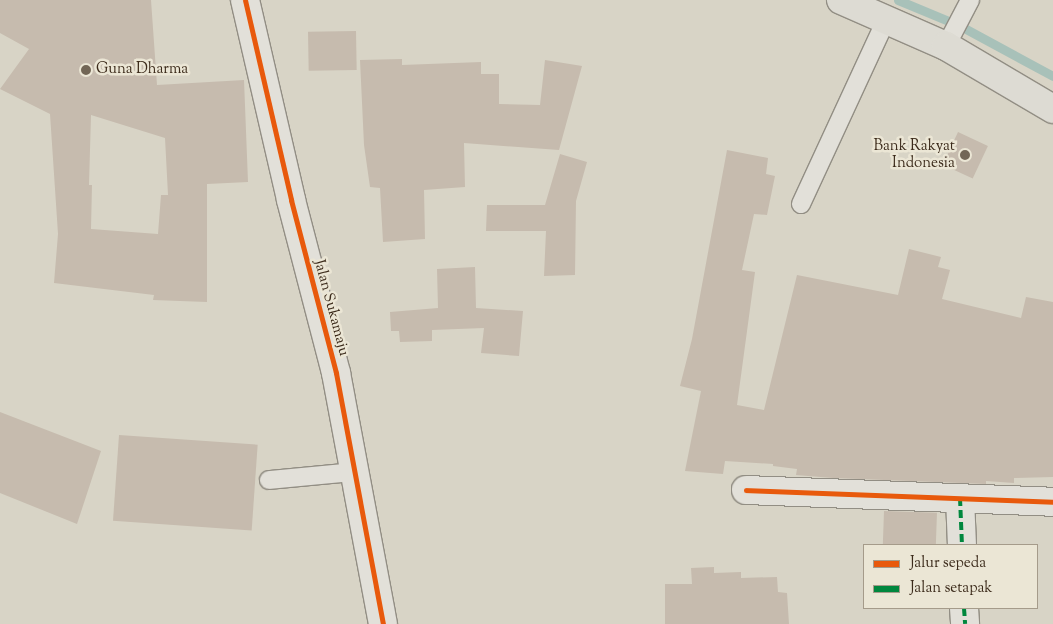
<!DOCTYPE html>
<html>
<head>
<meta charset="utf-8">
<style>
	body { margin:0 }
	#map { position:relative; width:1053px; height:624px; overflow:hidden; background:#d8d4c6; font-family:"Sorts Mill Goudy",serif }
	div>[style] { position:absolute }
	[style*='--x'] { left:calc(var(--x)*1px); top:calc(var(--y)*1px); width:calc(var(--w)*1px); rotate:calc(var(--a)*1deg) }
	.stream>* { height:9px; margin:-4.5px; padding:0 4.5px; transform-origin:4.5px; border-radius:4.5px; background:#a8c1b9 }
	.building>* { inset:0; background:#c6bbae; transform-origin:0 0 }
	.roads { filter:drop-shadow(1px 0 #928e84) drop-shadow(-1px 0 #928e84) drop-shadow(0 1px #928e84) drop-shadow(0 -1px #928e84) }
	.lane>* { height:18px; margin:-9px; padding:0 9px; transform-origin:9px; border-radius:9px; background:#e2e0d9 }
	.street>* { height:28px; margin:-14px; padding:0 14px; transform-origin:14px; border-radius:14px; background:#e2e0d9 }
	.highway>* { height:28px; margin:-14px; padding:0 14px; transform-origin:14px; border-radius:14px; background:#dddbd3 }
	.quiet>* { height:4px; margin-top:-2px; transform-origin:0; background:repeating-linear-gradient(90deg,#00873e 0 8px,transparent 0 12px) }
	.cycleway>* { height:5px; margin:-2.5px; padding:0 2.5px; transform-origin:2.5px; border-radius:2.5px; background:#e8590c }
	.dots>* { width:14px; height:14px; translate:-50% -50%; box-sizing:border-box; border:2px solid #ebe6d5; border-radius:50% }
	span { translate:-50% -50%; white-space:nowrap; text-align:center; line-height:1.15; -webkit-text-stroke:5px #ebe6d5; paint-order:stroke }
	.poi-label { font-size:15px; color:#3b2a1a }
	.left { translate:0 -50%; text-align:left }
	.right { translate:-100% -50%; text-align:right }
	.street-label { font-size:15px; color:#3b2a1a }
	.legend { position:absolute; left:863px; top:544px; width:175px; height:65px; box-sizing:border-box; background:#ebe6d5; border:1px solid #a59b8a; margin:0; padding:6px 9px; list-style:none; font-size:15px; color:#3b2a1a }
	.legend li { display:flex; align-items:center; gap:10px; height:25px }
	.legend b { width:25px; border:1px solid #a59b8a }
</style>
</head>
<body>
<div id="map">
	<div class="stream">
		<div style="--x:898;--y:0;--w:57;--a:22.5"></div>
		<div style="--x:966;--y:29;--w:99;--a:28.4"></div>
	</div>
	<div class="building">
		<div style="clip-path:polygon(evenodd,0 0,151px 0,157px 85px,244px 80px,248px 182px,207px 184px,207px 302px,153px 300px,154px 295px,54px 283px,58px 234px,50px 114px,0 89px,29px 49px,0 33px,0 0,91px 115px,165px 138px,168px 195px,161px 195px,158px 234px,91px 229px,92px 185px,89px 185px,91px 115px)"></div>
		<div style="left:356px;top:31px;width:39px;height:48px;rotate:89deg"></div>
		<div style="clip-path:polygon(402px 59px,402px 65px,481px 62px,481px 74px,499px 74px,499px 104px,540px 105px,545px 60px,582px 66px,559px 150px,464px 143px,465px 187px,424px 190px,425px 239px,383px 242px,380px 188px,370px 187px,364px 145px,360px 60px)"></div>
		<div style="left:958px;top:132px;width:33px;height:36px;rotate:25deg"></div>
		<div style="clip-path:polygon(727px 150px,768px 158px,766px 174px,775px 176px,767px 215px,754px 214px,742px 270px,755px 272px,737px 405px,764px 410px,797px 275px,898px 295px,909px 249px,941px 257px,938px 267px,950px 270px,942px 299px,1021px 318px,1026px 297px,1053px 302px,1053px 477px,1014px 478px,1014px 483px,986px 481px,986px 484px,833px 478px,796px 475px,797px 469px,773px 466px,773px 464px,725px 461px,723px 474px,685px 471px,701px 391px,680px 386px,692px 339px)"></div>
		<div style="clip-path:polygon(560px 154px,587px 162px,576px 201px,575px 275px,544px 276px,546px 231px,486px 231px,487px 205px,545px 205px)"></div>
		<div style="clip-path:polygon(475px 267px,476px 308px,523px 311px,519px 356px,481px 353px,484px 328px,432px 330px,432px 341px,400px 342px,399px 331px,391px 331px,390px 312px,438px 308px,437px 269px)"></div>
		<div style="clip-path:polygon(0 412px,101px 451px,77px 524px,0 493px)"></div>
		<div style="left:119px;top:435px;width:139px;height:86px;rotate:4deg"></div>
		<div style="left:884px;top:511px;width:53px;height:34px;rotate:2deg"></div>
		<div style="clip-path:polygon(714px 567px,714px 573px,741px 572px,741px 578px,777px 577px,778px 592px,787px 593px,789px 624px,665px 624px,665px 584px,692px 584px,691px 568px)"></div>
	</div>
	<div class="roads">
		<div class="lane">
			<div style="--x:946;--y:46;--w:52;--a:-62.4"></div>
			<div style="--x:801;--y:204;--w:203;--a:-65.2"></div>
			<div style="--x:269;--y:480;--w:85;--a:-5.4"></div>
		</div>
		<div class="street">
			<div style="--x:245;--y:0;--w:205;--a:77"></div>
			<div style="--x:291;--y:200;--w:179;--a:75.4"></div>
			<div style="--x:336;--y:373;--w:255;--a:79.4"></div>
			<div style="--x:746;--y:490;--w:307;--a:2.2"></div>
			<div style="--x:960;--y:498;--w:47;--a:87.6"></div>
			<div style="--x:964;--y:608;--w:16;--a:86"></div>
		</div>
		<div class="highway">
			<div style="--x:841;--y:0;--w:115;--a:23.7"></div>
			<div style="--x:946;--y:46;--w:124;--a:30.5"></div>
		</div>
	</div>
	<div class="quiet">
		<div style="--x:960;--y:498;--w:47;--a:87.6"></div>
		<div style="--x:964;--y:608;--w:16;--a:86"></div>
	</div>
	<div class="cycleway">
		<div style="--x:245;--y:0;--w:205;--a:77"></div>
		<div style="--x:291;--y:200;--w:179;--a:75.4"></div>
		<div style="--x:336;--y:373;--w:255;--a:79.4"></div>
		<div style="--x:746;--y:490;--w:307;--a:2.2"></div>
	</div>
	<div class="dots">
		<div style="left:86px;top:70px;background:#726656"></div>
		<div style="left:965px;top:155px;background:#726656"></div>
	</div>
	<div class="poi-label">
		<span class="left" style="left:96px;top:70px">Guna Dharma</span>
		<span class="right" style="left:955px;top:155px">Bank Rakyat<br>Indonesia</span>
	</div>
	<div class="street-label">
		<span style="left:331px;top:308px;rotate:75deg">Jalan Sukamaju</span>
	</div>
	<ul class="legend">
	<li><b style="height:6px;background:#e8590c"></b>Jalur sepeda</li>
	<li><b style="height:6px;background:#00873e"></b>Jalan setapak</li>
	</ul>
</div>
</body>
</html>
